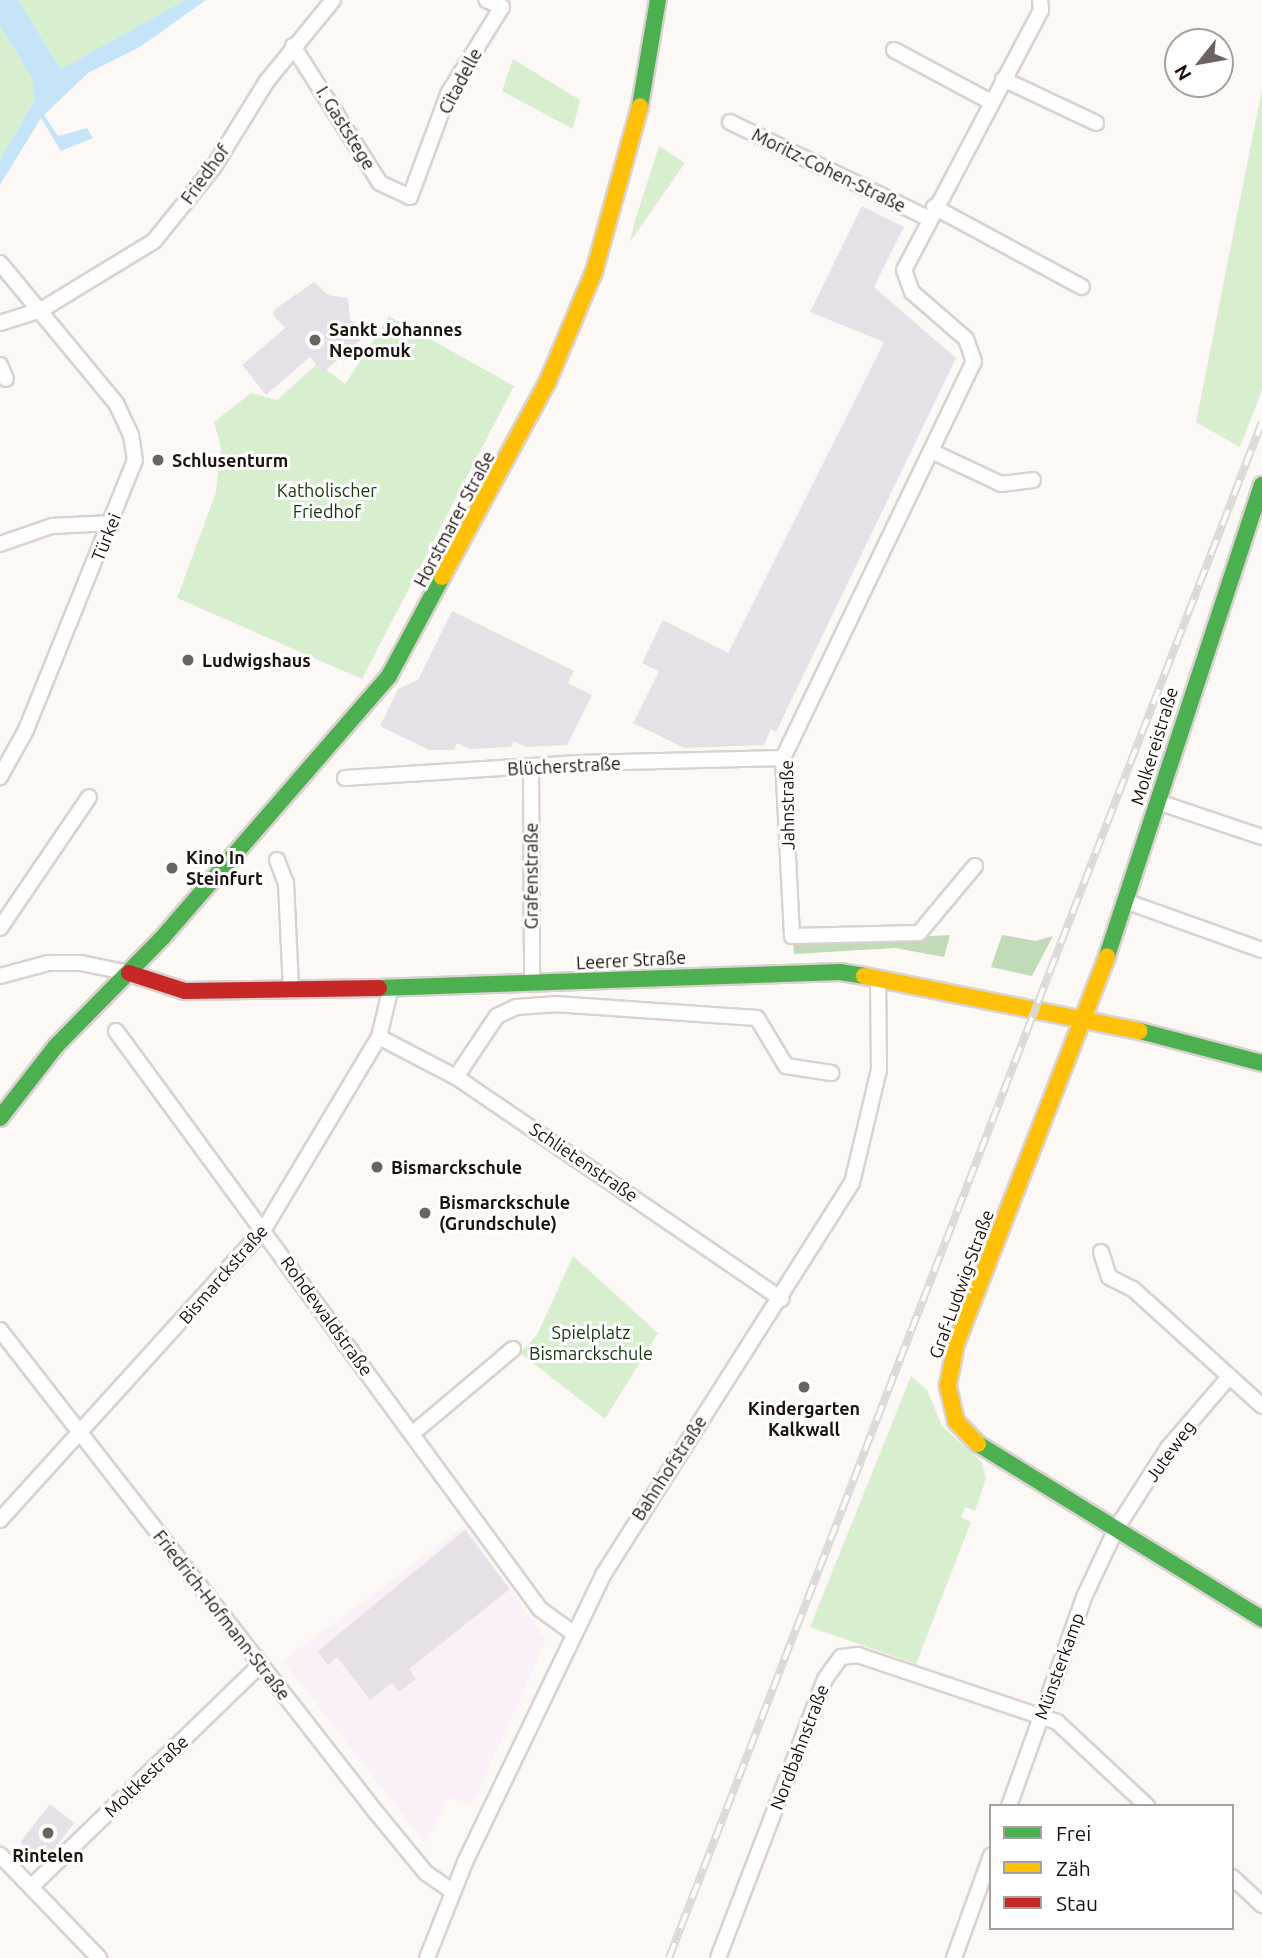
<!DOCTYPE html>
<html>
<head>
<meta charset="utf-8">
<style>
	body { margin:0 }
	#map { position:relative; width:1262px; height:1958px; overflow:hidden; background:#fcf8f6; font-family:Ubuntu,sans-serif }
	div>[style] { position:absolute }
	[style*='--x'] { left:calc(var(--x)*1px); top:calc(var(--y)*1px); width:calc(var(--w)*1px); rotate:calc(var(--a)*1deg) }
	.commercial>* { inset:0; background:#fbeff8 }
	.green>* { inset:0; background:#d8efcf }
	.forest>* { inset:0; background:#c1dab7 }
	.water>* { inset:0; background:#c5e4f7 }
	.building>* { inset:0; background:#e7e1e7; transform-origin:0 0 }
	.roads { filter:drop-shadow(2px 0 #dad2ce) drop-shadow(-2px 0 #dad2ce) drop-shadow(0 2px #dad2ce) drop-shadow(0 -2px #dad2ce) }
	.street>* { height:14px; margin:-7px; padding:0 7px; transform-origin:7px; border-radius:7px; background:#fffefe }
	.fast>* { height:16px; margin:-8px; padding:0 8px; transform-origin:8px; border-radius:8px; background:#4caf50 }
	.slow>* { height:16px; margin:-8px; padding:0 8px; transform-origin:8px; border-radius:8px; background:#ffc107 }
	.jam>* { height:16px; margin:-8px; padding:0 8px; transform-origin:8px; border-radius:8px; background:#c62828 }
	.rail>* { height:8px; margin-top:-4px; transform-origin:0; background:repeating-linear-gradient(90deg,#fff 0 16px,#dad9d7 0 32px); box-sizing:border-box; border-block:2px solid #dad9d7 }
	.dots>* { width:19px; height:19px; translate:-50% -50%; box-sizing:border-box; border:4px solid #fff; border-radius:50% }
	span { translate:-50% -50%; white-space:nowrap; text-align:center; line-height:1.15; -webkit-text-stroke:6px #fff; paint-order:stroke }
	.street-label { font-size:18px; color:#1e120c }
	.poi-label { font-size:18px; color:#1e120c; font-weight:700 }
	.left { translate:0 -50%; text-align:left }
	.park-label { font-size:18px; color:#16370d }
	.legend { position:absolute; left:989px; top:1804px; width:245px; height:126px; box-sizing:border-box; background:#fff; border:2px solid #a5a09e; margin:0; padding:9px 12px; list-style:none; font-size:21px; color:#1e120c }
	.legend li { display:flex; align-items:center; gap:14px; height:35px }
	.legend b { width:35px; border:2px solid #a5a09e }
	.north { position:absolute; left:1164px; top:28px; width:70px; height:70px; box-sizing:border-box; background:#fff; border:2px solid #a5a09e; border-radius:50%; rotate:239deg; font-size:19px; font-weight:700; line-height:28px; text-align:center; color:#1e120c }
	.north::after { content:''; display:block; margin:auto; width:24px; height:32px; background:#6c625e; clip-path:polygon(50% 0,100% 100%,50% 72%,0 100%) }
</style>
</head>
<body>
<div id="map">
	<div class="commercial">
		<div style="clip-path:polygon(465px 1526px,546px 1641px,477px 1794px,469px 1805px,448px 1797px,425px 1843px,283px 1661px)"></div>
	</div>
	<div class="green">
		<div style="clip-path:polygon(18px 0,185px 0,61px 69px)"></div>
		<div style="clip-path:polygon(0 26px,33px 79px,35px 99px,0 160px)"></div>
		<div style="clip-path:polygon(513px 59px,580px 100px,573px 129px,502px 91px)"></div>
		<div style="clip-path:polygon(1262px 89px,1262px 390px,1240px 447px,1196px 422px)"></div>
		<div style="clip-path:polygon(659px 146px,685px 163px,630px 242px,634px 224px)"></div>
		<div style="clip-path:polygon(389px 316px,514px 386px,362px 679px,177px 598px,216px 492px,221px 447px,214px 422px,251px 393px,277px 400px,318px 363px,345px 384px)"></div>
		<div style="clip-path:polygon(573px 1256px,658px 1333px,605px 1419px,520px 1353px,537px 1335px)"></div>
		<div style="clip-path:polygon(911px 1376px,927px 1390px,942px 1426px,982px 1462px,986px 1479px,975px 1511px,965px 1507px,961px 1517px,971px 1522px,916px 1664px,810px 1627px)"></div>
	</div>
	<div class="forest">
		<div style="clip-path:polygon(950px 935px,944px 957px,895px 948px,794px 954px,793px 943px)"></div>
		<div style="clip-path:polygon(1002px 935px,1036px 941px,1053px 936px,1032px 976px,991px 967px)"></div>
	</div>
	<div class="water">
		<div style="clip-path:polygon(0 0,18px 0,61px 69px,185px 0,206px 0,140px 47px,88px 73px,44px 115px,58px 136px,87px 128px,93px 138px,61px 151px,41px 118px,0 185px,0 160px,35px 99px,32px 78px,0 26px)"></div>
	</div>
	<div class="building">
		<div style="clip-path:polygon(862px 206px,904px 227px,874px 287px,956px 358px,776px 732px,771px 729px,764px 745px,684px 748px,633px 723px,659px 671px,642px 663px,663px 620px,728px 653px,884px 342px,810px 312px)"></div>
		<div style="clip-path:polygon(314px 282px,328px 295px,348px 298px,350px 319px,365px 336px,327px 369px,321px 371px,310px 357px,266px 395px,242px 365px,285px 328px,273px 315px,275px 309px)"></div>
		<div style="clip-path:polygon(452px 611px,574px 671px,568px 683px,592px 695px,567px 745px,526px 747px,514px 741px,511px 747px,470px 749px,457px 743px,454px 750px,429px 750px,380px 726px,398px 689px,418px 680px)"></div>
		<div style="clip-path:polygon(465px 1530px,510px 1589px,409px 1669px,416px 1679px,399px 1692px,392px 1683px,370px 1700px,337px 1657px,328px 1665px,318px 1651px)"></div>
		<div style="left:50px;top:1804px;width:31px;height:49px;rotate:38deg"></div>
	</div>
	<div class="roads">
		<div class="street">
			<div style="--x:293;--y:46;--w:162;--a:57.6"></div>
			<div style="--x:380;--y:183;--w:33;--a:25"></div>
			<div style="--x:410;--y:197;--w:110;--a:-69.7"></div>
			<div style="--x:448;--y:94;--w:102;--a:-58.2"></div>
			<div style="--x:502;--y:7;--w:17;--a:-156"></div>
			<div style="--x:894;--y:50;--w:108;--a:28.2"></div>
			<div style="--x:1003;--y:79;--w:103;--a:25.3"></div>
			<div style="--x:730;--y:122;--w:220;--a:25.9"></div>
			<div style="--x:934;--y:207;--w:168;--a:28.4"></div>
			<div style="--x:0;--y:263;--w:182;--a:50.4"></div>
			<div style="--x:116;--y:403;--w:35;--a:65"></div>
			<div style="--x:131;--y:435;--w:25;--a:81"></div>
			<div style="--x:135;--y:460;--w:291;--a:112"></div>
			<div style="--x:26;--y:730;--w:54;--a:119"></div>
			<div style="--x:0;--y:323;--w:43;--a:-17.6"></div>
			<div style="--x:41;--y:310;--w:132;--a:-31.4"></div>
			<div style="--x:154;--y:241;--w:94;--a:-51.1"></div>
			<div style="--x:213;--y:168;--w:102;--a:-58.2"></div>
			<div style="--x:267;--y:81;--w:104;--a:-50.8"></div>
			<div style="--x:0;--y:365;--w:15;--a:67"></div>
			<div style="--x:931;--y:451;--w:77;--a:25.2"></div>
			<div style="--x:1001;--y:484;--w:32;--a:-7"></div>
			<div style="--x:0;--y:544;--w:55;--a:-19.1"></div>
			<div style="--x:52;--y:526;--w:60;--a:-2.9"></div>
			<div style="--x:531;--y:768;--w:216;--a:89.7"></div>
			<div style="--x:345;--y:778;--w:234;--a:-3.7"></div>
			<div style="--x:579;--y:763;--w:204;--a:-1.4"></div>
			<div style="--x:1158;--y:802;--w:110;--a:18.6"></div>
			<div style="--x:277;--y:860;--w:25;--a:69"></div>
			<div style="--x:286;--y:883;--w:108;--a:87.3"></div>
			<div style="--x:975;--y:866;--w:87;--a:129.9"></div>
			<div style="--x:919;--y:933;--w:127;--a:178.6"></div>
			<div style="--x:792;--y:936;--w:178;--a:-92.9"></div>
			<div style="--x:783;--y:758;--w:440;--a:-64.3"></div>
			<div style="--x:974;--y:362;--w:24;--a:-109"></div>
			<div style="--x:966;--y:339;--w:72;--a:-139"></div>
			<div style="--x:912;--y:292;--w:23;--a:-110"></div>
			<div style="--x:904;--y:270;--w:294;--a:-62.2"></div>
			<div style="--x:1041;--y:10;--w:10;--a:-96"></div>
			<div style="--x:1125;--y:901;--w:145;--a:19.7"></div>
			<div style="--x:0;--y:928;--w:158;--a:-55.8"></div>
			<div style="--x:0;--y:976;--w:50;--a:-15.2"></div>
			<div style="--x:48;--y:963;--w:33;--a:0"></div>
			<div style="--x:81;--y:963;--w:49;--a:11.8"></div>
			<div style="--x:116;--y:1031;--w:717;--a:53.74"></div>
			<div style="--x:540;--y:1609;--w:41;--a:36"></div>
			<div style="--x:379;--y:1037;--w:87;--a:27.5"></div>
			<div style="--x:456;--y:1077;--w:394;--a:34.3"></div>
			<div style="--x:456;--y:1077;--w:73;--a:-56.1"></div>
			<div style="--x:497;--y:1016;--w:21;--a:-25"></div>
			<div style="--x:516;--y:1007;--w:39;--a:-4"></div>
			<div style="--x:555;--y:1004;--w:202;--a:4"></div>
			<div style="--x:757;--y:1018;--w:56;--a:58.9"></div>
			<div style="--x:786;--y:1066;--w:46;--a:8.8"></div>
			<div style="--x:1101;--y:1252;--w:26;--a:72"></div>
			<div style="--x:1109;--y:1277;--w:27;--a:27"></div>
			<div style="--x:1133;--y:1289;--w:174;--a:42.2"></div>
			<div style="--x:0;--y:1330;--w:610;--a:52.06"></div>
			<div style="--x:375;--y:1811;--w:80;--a:50.6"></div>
			<div style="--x:426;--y:1873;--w:32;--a:35"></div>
			<div style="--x:412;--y:1434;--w:132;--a:-40.1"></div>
			<div style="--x:0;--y:1520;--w:393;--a:-47.8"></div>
			<div style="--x:264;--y:1229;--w:224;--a:-59.1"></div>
			<div style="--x:379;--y:1037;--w:47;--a:-76.6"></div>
			<div style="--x:1009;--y:1806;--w:224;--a:-70.2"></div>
			<div style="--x:1085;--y:1595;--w:73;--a:-64.8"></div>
			<div style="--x:1116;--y:1529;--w:96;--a:-57.3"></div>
			<div style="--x:1168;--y:1448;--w:94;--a:-49.3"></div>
			<div style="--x:0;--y:1855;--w:143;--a:46.1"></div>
			<div style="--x:1232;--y:1877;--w:41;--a:43"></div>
			<div style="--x:31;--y:1887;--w:320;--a:-44.1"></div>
			<div style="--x:427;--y:1958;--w:105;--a:-68.3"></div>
			<div style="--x:466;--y:1860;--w:316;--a:-64.3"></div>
			<div style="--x:603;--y:1575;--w:464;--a:-57.6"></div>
			<div style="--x:852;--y:1183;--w:116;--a:-76.6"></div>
			<div style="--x:879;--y:1070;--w:92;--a:-90.6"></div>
			<div style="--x:718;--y:1958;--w:299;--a:-69"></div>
			<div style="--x:825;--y:1679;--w:27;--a:-54"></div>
			<div style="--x:841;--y:1657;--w:17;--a:-7"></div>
			<div style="--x:858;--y:1655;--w:210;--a:18.6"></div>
			<div style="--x:1057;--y:1722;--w:123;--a:43"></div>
			<div style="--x:954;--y:1958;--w:109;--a:-70.1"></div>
		</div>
		<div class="fast">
			<div style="--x:640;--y:106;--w:108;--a:-80.4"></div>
			<div style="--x:1107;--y:956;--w:496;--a:-71.8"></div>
			<div style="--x:379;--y:988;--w:461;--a:-2"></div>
			<div style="--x:840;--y:972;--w:24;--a:9"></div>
			<div style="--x:1140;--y:1031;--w:126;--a:14.7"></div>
			<div style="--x:0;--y:1118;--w:91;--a:-52.1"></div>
			<div style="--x:56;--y:1046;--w:153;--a:-45.5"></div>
			<div style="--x:163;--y:937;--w:345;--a:-49.1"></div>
			<div style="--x:389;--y:676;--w:112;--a:-61.8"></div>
			<div style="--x:978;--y:1444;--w:334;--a:31.6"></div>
		</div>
		<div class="slow">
			<div style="--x:442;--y:577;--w:221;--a:-61.6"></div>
			<div style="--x:547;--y:383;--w:121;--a:-67.1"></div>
			<div style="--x:594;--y:272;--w:172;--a:-74.5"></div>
			<div style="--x:864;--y:976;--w:281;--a:11.3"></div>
			<div style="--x:978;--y:1444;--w:32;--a:-134"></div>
			<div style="--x:956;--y:1421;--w:37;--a:-103"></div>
			<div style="--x:948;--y:1385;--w:42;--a:-79"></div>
			<div style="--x:956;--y:1344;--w:416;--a:-68.7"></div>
		</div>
		<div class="jam">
			<div style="--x:129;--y:973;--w:59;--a:17.8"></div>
			<div style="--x:185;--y:991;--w:194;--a:-0.9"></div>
		</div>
	</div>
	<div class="rail">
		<div style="--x:669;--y:1958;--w:1646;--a:-68.89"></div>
	</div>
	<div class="dots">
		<div style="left:315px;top:340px;background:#6c625e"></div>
		<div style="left:158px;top:460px;background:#6c625e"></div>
		<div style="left:188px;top:660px;background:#6c625e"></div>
		<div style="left:172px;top:868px;background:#6c625e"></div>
		<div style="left:377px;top:1167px;background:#6c625e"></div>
		<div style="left:425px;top:1213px;background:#6c625e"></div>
		<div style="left:804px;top:1387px;background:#6c625e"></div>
		<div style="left:48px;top:1833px;background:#6c625e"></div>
	</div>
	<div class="street-label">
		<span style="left:460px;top:81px;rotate:-62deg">Citadelle</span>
		<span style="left:346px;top:128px;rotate:58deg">I. Gaststege</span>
		<span style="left:829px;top:170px;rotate:26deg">Moritz-Cohen-Straße</span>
		<span style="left:205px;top:174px;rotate:-54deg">Friedhof</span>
		<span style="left:454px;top:519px;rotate:-62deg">Horstmarer Straße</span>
		<span style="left:106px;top:537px;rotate:-68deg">Türkei</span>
		<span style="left:1154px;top:746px;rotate:-73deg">Molkereistraße</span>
		<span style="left:564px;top:766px;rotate:-3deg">Blücherstraße</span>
		<span style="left:787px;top:805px;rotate:-91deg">Jahnstraße</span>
		<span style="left:531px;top:876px;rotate:-90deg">Grafenstraße</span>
		<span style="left:631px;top:960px;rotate:-3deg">Leerer Straße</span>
		<span style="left:584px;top:1162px;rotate:34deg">Schlietenstraße</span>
		<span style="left:223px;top:1274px;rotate:-49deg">Bismarckstraße</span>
		<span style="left:961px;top:1284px;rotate:-70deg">Graf-Ludwig-Straße</span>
		<span style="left:327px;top:1316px;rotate:54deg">Rohdewaldstraße</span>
		<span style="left:1170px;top:1451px;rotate:-54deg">Juteweg</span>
		<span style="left:669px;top:1468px;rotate:-57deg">Bahnhofstraße</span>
		<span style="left:222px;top:1615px;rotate:52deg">Friedrich-Hofmann-Straße</span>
		<span style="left:1059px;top:1666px;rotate:-70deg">Münsterkamp</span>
		<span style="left:799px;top:1747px;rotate:-69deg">Nordbahnstraße</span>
		<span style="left:146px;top:1776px;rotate:-44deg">Moltkestraße</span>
	</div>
	<div class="poi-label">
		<span class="left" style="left:329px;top:340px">Sankt Johannes<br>Nepomuk</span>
		<span class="left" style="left:172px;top:460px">Schlusenturm</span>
		<span class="left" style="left:202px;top:660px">Ludwigshaus</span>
		<span class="left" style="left:186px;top:868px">Kino In<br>Steinfurt</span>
		<span class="left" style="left:391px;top:1167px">Bismarckschule</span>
		<span class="left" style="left:439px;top:1213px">Bismarckschule<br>(Grundschule)</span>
		<span style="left:804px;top:1419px">Kindergarten<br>Kalkwall</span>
		<span style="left:48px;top:1855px">Rintelen</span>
	</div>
	<div class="park-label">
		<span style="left:327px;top:501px">Katholischer<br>Friedhof</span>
		<span style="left:591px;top:1343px">Spielplatz<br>Bismarckschule</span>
	</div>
	<ul class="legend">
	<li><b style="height:9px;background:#4caf50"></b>Frei</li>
	<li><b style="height:9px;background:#ffc107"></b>Zäh</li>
	<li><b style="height:9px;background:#c62828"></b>Stau</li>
	</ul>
	<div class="north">N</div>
</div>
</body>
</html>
